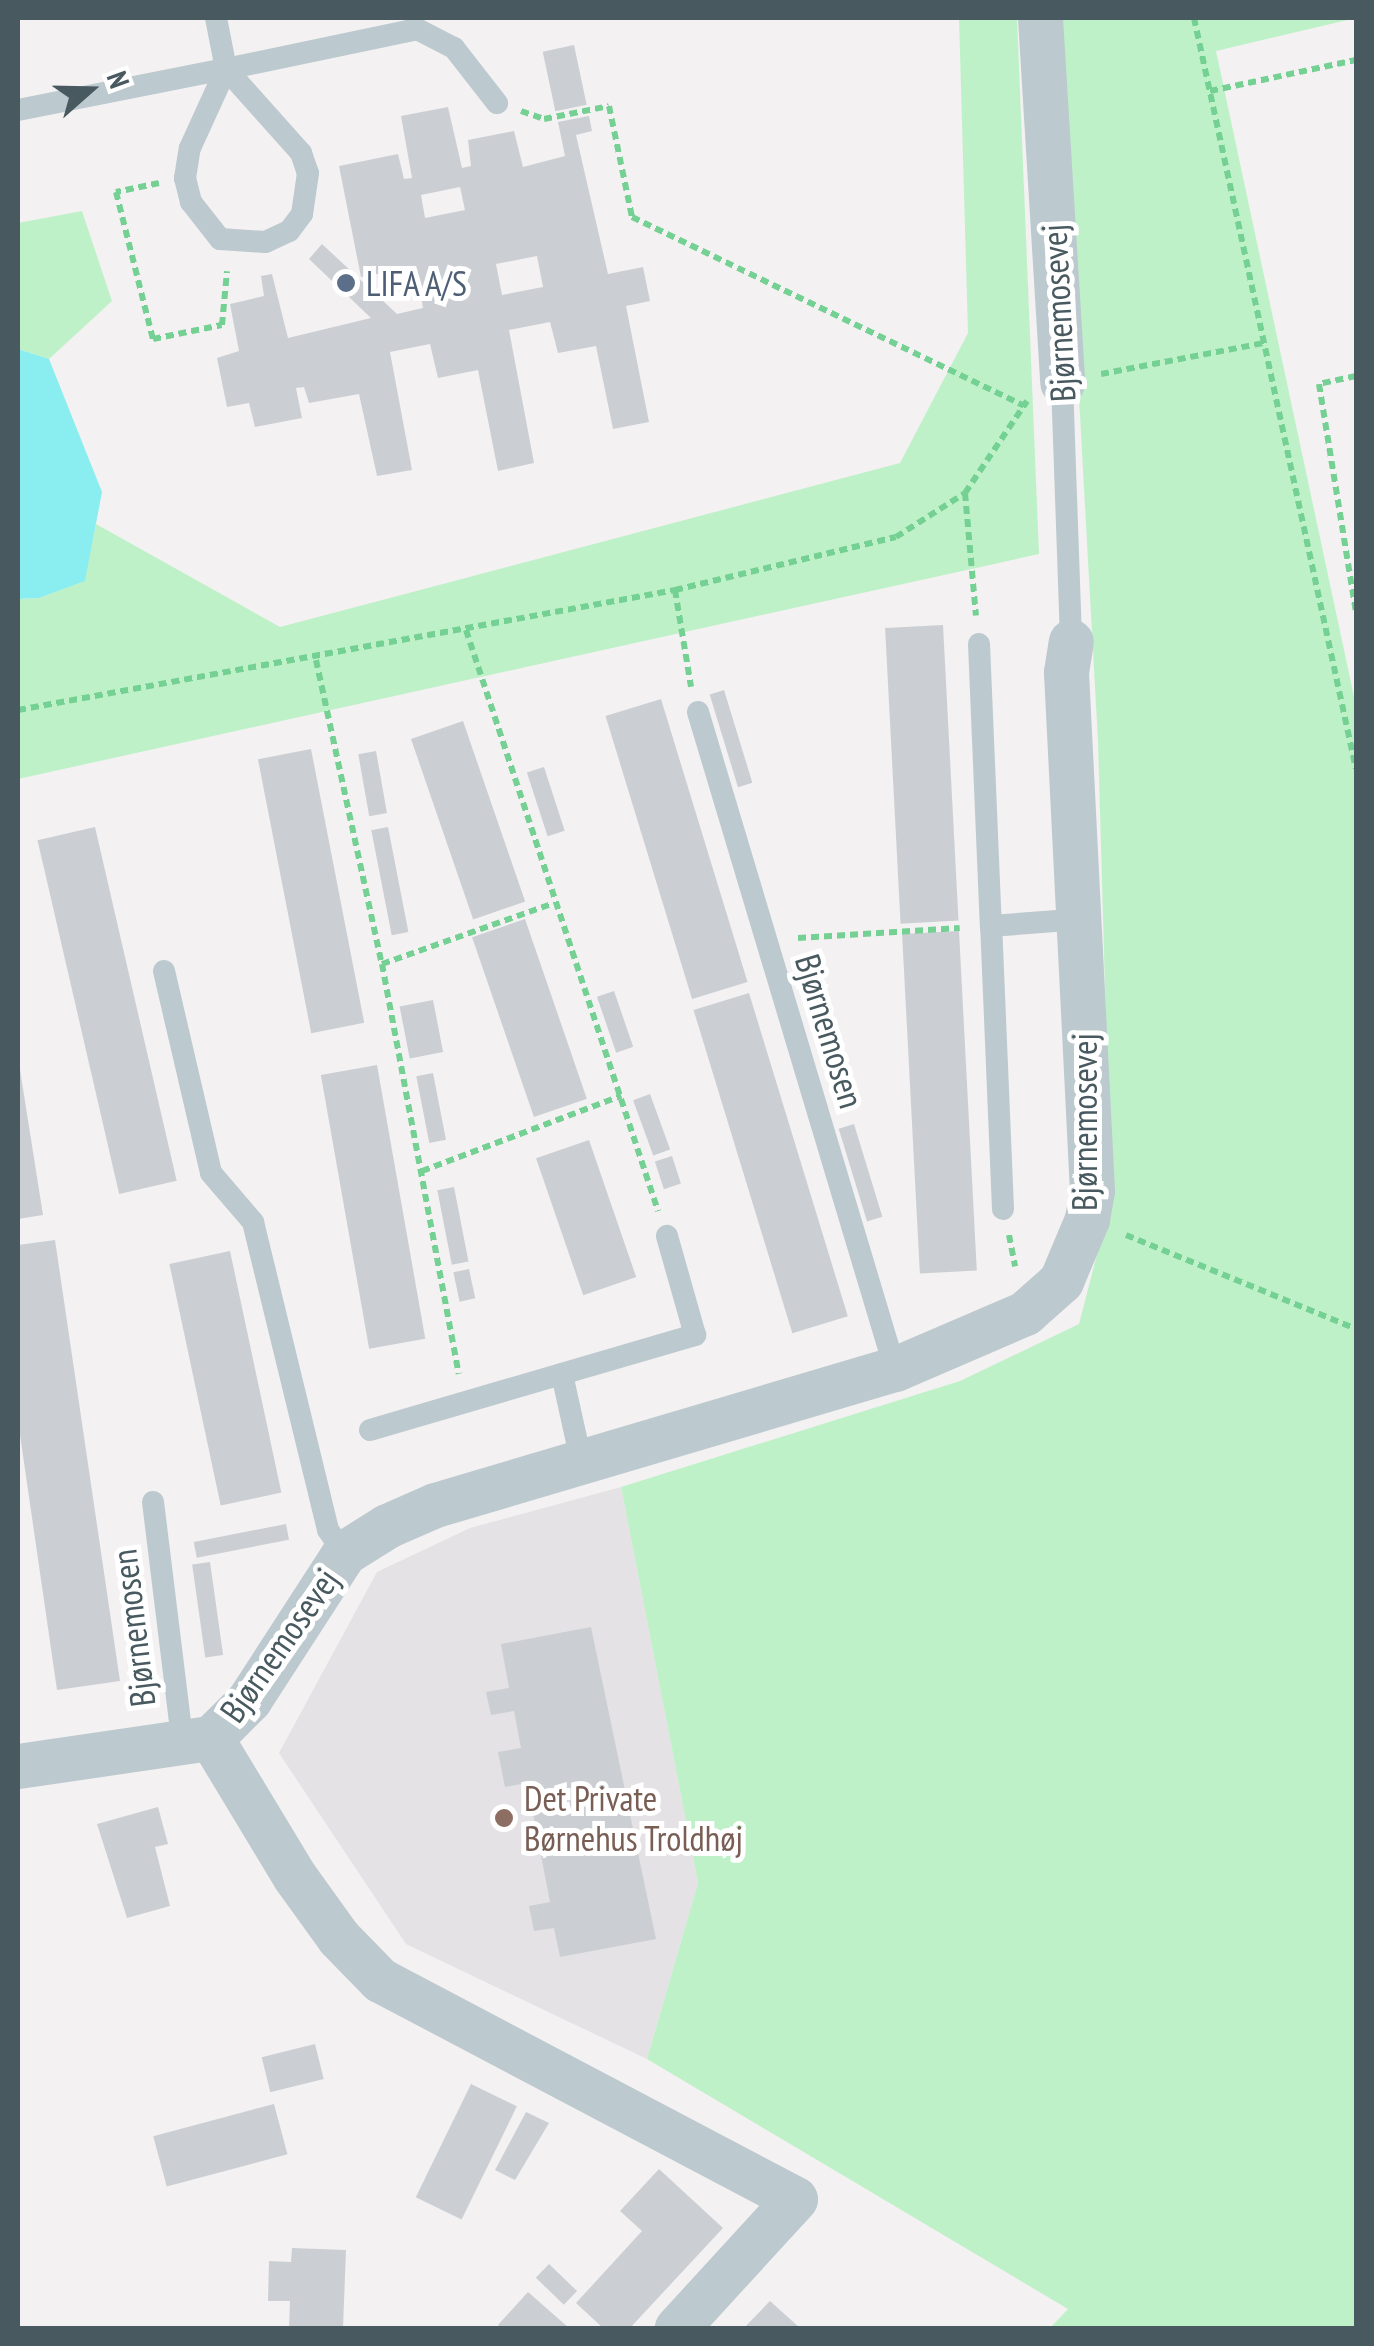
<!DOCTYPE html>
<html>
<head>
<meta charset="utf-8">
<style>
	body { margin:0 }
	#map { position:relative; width:1374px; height:2346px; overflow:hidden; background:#f3f1f1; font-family:"PT Sans Narrow",sans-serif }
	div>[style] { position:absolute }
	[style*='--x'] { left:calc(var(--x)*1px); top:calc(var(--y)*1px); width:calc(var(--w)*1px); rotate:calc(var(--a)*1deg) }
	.education>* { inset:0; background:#e4e2e4 }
	.green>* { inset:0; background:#bff1c9 }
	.water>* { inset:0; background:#8aeef0 }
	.building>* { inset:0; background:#cbcfd3; transform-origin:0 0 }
	.path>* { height:6px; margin-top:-3px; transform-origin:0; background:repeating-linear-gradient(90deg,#75d193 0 8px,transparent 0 13px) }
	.lane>* { height:22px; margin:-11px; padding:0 11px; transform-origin:11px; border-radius:11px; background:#bcc9ce }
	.street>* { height:45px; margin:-22.5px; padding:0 22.5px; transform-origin:22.5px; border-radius:22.5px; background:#bcc9ce }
	.dots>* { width:28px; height:28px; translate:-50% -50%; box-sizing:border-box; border:5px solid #fff; border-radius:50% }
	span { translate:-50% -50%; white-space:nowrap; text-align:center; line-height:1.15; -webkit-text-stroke:10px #fff; paint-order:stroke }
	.service-label { font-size:35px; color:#4e5e75 }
	.left { translate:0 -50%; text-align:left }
	.street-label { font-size:35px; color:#48595f }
	.education-label { font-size:35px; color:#785e54 }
	.frame { position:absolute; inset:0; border:20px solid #48595f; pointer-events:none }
	.north { position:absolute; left:40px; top:40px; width:100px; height:100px; -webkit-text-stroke:8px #fff; paint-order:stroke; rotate:70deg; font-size:28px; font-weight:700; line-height:40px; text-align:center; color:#48595f }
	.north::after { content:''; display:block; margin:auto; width:35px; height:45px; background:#48595f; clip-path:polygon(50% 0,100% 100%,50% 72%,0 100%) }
</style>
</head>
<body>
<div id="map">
	<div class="education">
		<div style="clip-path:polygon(621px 1487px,698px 1883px,647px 2059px,406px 1944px,279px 1753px,377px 1572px,470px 1528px)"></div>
	</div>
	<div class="green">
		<div style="clip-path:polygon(959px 18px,1017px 18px,1039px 554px,18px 779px,18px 599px,39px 598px,84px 581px,96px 524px,280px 627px,900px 463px,968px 333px)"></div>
		<div style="clip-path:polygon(1058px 18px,1356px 18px,1216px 51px,1356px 706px,1356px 2328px,1050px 2328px,1068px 2309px,647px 2059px,698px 1883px,621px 1487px,960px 1381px,1079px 1324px,1111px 1200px,1098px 741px)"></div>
		<div style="clip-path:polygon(82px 211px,112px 301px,49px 359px,18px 349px,18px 223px)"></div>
	</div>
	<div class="water">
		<div style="clip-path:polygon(18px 349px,49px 359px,102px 492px,85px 581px,39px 598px,18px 599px)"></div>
	</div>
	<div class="building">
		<div style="left:574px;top:45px;width:61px;height:32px;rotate:78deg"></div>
		<div style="clip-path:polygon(evenodd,448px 107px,462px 168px,471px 166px,468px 140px,514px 131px,523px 167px,565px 156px,558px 122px,589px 116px,592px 131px,576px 135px,608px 274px,643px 267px,650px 301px,626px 306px,649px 422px,613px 429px,596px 346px,558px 353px,550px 322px,509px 330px,534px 463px,498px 471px,478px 370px,438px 378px,430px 344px,390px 352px,412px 470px,377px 476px,359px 394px,309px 403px,304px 387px,296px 388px,302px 418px,255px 427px,249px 403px,227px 407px,217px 358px,239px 351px,230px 304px,264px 296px,261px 276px,272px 274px,288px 338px,371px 318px,309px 259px,322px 244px,397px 314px,423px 308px,416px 267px,361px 277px,339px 166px,398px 154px,404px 179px,412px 178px,401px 116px,448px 107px,460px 187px,465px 210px,425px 218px,421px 195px,460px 187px,448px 107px,537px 256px,543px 287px,502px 295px,496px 264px,537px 256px)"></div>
		<div style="left:943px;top:625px;width:296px;height:58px;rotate:87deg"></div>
		<div style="left:724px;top:690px;width:97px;height:15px;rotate:73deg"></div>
		<div style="left:661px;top:699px;width:296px;height:58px;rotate:73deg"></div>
		<div style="left:463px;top:721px;width:191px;height:55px;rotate:71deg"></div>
		<div style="left:311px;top:749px;width:279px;height:54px;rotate:79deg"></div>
		<div style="left:376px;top:751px;width:63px;height:18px;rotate:80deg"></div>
		<div style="left:544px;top:767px;width:67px;height:18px;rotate:72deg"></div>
		<div style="left:95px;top:827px;width:363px;height:59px;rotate:77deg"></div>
		<div style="left:388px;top:827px;width:107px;height:17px;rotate:79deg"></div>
		<div style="left:525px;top:919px;width:190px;height:56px;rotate:71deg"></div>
		<div style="left:959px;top:931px;width:340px;height:57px;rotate:87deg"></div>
		<div style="left:614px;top:991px;width:59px;height:18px;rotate:71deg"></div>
		<div style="left:749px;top:993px;width:338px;height:58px;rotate:73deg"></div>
		<div style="left:433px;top:1000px;width:53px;height:34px;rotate:79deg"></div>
		<div style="clip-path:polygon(18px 1057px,43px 1215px,18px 1219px)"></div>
		<div style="left:377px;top:1065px;width:278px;height:57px;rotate:80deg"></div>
		<div style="left:433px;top:1073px;width:68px;height:17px;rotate:79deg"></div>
		<div style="left:650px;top:1094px;width:59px;height:18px;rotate:70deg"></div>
		<div style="left:854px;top:1124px;width:97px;height:16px;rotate:73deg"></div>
		<div style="left:589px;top:1140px;width:145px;height:56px;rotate:71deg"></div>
		<div style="left:672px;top:1156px;width:29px;height:18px;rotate:72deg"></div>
		<div style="left:454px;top:1187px;width:76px;height:17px;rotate:79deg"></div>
		<div style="clip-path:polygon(55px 1240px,120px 1681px,57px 1690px,18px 1421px,18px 1245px)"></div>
		<div style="left:230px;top:1251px;width:247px;height:62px;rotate:78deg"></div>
		<div style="left:469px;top:1269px;width:30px;height:16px;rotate:78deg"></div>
		<div style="left:286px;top:1524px;width:16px;height:94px;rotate:79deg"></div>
		<div style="left:210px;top:1562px;width:94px;height:18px;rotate:82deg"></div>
		<div style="clip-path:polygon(591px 1627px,656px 1939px,560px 1957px,554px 1928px,534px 1931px,529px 1906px,550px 1902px,527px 1783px,505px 1787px,498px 1752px,521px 1748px,514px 1711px,491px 1715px,486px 1692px,509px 1688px,501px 1644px)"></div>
		<div style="clip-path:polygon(158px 1807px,168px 1844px,155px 1847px,170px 1906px,127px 1918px,97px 1824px)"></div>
		<div style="left:315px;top:2044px;width:36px;height:55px;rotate:76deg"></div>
		<div style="left:471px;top:2084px;width:51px;height:126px;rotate:26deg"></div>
		<div style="left:274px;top:2104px;width:52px;height:125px;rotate:75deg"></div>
		<div style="clip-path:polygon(526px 2112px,549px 2123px,515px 2180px,495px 2170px)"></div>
		<div style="clip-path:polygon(659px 2169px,723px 2228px,630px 2328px,603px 2328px,576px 2303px,642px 2231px,620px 2211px)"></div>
		<div style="clip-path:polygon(292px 2248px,346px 2250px,343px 2328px,289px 2328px,290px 2301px,268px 2301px,269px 2261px,291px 2262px)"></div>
		<div style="left:549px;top:2264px;width:39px;height:19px;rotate:44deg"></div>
		<div style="clip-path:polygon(528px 2292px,569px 2328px,502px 2328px,498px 2325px)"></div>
		<div style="clip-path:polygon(770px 2301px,800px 2328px,744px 2328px)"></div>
	</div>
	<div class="path">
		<div style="--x:1194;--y:18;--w:768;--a:77.83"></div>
		<div style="--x:1210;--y:91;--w:149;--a:-12"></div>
		<div style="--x:521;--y:111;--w:24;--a:19"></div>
		<div style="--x:544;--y:119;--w:66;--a:-11.3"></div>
		<div style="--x:609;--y:106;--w:113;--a:78.3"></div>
		<div style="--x:632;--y:217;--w:435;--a:25.7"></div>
		<div style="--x:159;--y:183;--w:44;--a:168.2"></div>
		<div style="--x:116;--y:192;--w:152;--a:75.9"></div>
		<div style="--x:153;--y:339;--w:70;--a:-11.5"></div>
		<div style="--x:222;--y:325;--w:54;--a:-84.7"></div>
		<div style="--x:1101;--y:374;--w:165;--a:-10.8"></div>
		<div style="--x:1356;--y:376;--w:38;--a:168"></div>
		<div style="--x:1319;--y:384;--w:231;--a:80.8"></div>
		<div style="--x:965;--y:493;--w:123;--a:84.9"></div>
		<div style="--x:675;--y:590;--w:98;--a:80.6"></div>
		<div style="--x:466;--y:630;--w:612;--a:71.71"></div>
		<div style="--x:316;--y:660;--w:311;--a:77.8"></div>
		<div style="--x:382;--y:964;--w:417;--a:79.4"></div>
		<div style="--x:18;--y:710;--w:668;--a:-10.35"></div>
		<div style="--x:675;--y:590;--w:227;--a:-13.5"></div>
		<div style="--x:896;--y:537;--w:82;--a:-32.5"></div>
		<div style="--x:965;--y:493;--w:111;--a:-56"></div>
		<div style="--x:798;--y:938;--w:162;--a:-3.5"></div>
		<div style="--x:382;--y:964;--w:182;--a:-19.5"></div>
		<div style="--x:422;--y:1171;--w:213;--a:-20.7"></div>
		<div style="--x:1009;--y:1235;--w:32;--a:79"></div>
		<div style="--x:1126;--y:1235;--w:248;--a:22.2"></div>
	</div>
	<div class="lane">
		<div style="--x:226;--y:69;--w:113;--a:48.2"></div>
		<div style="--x:301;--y:153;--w:21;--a:71"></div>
		<div style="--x:308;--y:173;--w:41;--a:98.3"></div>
		<div style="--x:302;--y:214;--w:21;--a:127"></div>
		<div style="--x:289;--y:231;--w:26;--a:155"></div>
		<div style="--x:265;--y:242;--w:45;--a:-176.2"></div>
		<div style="--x:220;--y:239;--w:47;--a:-128.1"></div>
		<div style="--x:191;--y:202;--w:25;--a:-104"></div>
		<div style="--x:185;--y:178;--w:30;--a:-81"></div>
		<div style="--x:190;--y:148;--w:87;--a:-65.5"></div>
		<div style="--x:226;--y:69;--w:195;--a:-11.8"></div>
		<div style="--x:417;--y:29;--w:42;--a:27.2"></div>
		<div style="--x:454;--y:48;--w:70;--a:52"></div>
		<div style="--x:18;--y:110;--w:212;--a:-11.2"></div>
		<div style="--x:226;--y:69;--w:52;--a:-101.1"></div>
		<div style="--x:1062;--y:382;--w:259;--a:88"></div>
		<div style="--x:979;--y:644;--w:282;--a:87.6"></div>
		<div style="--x:698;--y:712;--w:686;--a:73.31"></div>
		<div style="--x:164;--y:971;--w:207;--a:76.9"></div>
		<div style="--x:211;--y:1173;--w:65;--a:49.4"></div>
		<div style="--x:253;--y:1222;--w:317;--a:76.3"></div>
		<div style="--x:328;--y:1530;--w:28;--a:55"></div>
		<div style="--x:1003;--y:1209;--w:283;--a:-92.4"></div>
		<div style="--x:991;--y:926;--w:90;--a:-4.4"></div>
		<div style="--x:562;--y:1374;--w:93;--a:77.6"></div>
		<div style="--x:370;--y:1430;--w:339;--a:-16.3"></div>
		<div style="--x:695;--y:1335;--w:103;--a:-105.8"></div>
		<div style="--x:153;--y:1502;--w:246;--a:83"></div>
	</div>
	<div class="street">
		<div style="--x:1040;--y:18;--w:365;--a:86.5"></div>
		<div style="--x:211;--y:1738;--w:162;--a:58.9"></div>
		<div style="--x:295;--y:1877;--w:75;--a:54.2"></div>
		<div style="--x:339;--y:1938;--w:59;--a:45.7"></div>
		<div style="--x:380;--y:1980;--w:469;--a:27.8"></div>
		<div style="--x:795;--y:2199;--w:175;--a:132.5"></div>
		<div style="--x:18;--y:1766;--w:195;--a:-8.3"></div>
		<div style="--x:211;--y:1738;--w:54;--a:-45"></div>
		<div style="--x:249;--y:1700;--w:175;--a:-57.1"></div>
		<div style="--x:344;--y:1553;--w:51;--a:-32.1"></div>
		<div style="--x:387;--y:1526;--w:52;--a:-23.6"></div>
		<div style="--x:435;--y:1505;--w:480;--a:-16.5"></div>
		<div style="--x:895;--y:1369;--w:142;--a:-23.3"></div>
		<div style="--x:1025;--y:1313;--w:48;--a:-41.6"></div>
		<div style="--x:1061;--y:1281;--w:67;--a:-67.2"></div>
		<div style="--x:1087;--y:1219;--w:28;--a:-80"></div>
		<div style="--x:1092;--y:1191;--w:520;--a:-92.87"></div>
		<div style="--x:1066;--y:672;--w:31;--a:-81"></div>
	</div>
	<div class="dots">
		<div style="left:346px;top:283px;background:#5c6f8a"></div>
		<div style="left:504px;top:1818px;background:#8d6e63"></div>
	</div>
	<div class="service-label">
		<span class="left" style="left:366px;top:283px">LIFA A/S</span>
	</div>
	<div class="street-label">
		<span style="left:1058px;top:313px;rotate:-93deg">Bjørnemosevej</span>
		<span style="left:830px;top:1031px;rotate:73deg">Bjørnemosen</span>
		<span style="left:1084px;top:1122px;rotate:-90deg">Bjørnemosevej</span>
		<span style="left:133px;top:1628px;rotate:-97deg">Bjørnemosen</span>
		<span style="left:279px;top:1645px;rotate:-55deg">Bjørnemosevej</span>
	</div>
	<div class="education-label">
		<span class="left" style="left:524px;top:1818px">Det Private<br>Børnehus Troldhøj</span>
	</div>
	<div class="frame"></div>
	<div class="north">N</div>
</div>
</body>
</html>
